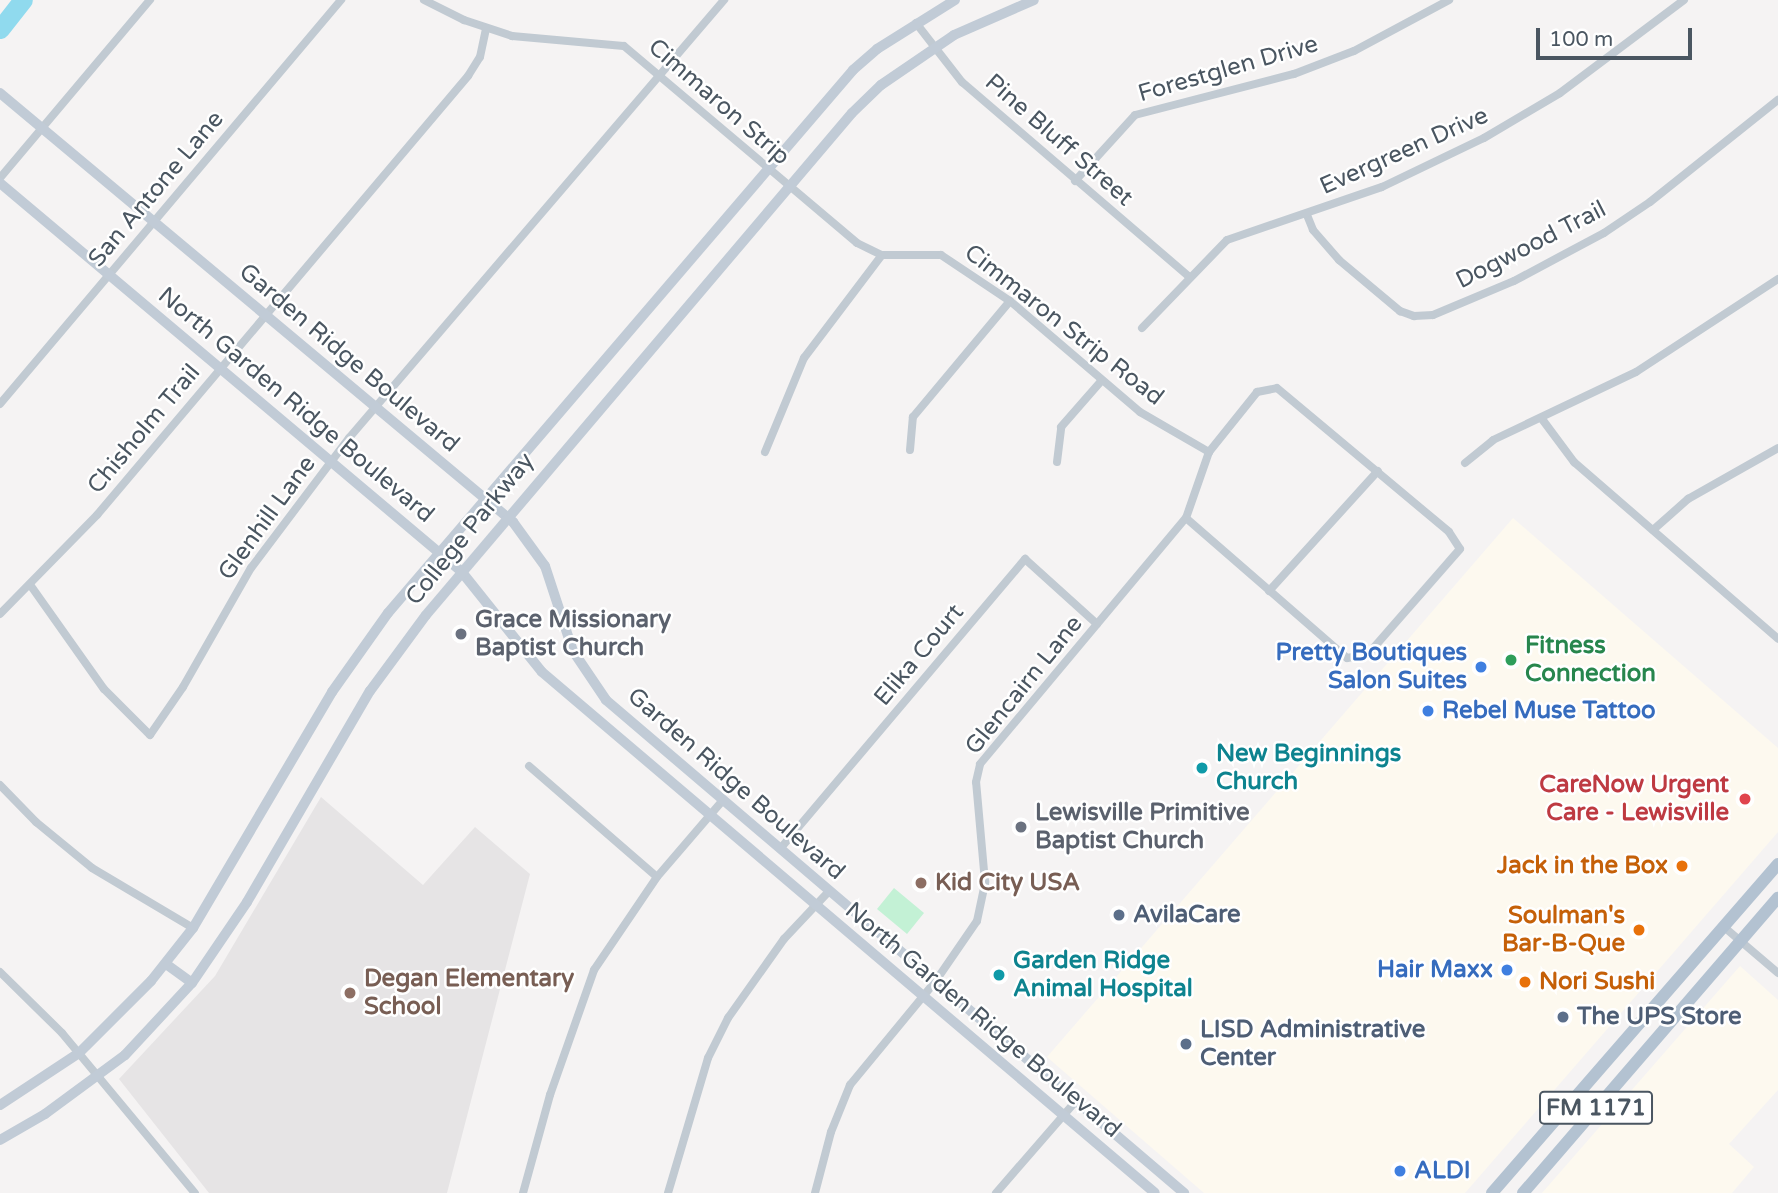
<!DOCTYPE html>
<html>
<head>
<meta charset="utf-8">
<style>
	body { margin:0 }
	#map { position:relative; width:1778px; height:1193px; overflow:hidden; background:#f5f3f3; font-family:"Varela Round",sans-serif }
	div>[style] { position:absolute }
	.commercial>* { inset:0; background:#fdf9ef }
	.education>* { inset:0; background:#e6e4e5 }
	.green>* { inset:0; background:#c3f1d5 }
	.river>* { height:19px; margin:-9.5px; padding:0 9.5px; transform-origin:9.5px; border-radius:9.5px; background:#90daee }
	.minor>* { height:8px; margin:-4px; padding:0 4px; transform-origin:4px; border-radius:4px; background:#c1cad2 }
	.secondary>* { height:10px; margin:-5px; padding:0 5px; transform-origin:5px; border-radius:5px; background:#c1cbd6 }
	.primary>* { height:12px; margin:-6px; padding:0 6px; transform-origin:6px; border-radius:6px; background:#b3c2d1 }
	.dots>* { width:19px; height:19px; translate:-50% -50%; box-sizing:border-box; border:4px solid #fff; border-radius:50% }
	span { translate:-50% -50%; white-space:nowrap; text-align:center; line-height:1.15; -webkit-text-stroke:5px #fff; paint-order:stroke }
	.shield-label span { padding:2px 5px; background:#fff; border:2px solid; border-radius:5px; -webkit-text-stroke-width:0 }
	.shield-label { font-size:23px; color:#4a5661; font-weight:700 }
	.street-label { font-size:24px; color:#4a5661 }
	.worship-label { font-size:24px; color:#5b616d; font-weight:700 }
	.left { translate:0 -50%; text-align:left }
	.leisure-label { font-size:24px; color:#27864d; font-weight:700 }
	.shop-label { font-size:24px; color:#366cbe; font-weight:700 }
	.right { translate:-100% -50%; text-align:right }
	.culture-label { font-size:24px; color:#0d838f; font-weight:700 }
	.health-label { font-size:24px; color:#be3a42; font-weight:700 }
	.food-label { font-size:24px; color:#c56008; font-weight:700 }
	.education-label { font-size:24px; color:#785e54; font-weight:700 }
	.service-label { font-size:24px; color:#4e5e75; font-weight:700 }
	.scale { position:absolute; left:1536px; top:28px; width:156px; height:32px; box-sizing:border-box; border:4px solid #4a5661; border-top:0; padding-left:9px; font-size:21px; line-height:24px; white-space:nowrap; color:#4a5661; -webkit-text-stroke:5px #fff; paint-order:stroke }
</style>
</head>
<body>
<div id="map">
	<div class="commercial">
		<i style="clip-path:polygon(1513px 518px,1778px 748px,1778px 832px,1465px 1193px,1204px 1193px,1047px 1057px)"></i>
		<i style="clip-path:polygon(1740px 966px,1778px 1000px,1778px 1090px,1729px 1144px,1754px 1167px,1732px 1193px,1542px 1193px)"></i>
	</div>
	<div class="education">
		<i style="clip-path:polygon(321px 797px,423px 885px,475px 827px,530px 874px,447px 1193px,209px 1193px,119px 1079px,215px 976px)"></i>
	</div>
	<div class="green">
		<i style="clip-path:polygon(894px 888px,924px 913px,907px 934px,877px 909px)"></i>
	</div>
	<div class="river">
		<i style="left:0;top:29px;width:37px;rotate:-52deg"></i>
	</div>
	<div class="minor">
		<i style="left:424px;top:0;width:45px;rotate:26.6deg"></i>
		<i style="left:464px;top:20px;width:51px;rotate:18.4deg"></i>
		<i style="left:512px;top:36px;width:112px;rotate:5.1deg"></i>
		<i style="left:624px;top:46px;width:305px;rotate:40.2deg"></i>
		<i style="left:857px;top:243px;width:28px;rotate:26deg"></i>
		<i style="left:882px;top:255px;width:59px"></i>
		<i style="left:941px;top:255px;width:83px;rotate:33.7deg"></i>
		<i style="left:1010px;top:301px;width:171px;rotate:40.5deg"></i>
		<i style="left:1140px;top:412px;width:80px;rotate:30.1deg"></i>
		<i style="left:916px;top:23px;width:75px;rotate:52.1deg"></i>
		<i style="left:962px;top:82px;width:298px;rotate:40.6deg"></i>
		<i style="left:0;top:178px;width:233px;rotate:-49.9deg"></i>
		<i style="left:1075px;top:181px;width:89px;rotate:-47.7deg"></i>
		<i style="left:1135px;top:115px;width:164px;rotate:-14.5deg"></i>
		<i style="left:1294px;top:74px;width:64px;rotate:-21deg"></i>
		<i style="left:1354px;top:51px;width:108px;rotate:-28.2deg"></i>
		<i style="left:1307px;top:215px;width:16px;rotate:68deg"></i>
		<i style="left:1313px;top:230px;width:40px;rotate:49deg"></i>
		<i style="left:1339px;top:260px;width:80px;rotate:39.9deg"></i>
		<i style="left:1400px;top:311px;width:15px;rotate:20deg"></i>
		<i style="left:1414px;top:316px;width:19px;rotate:-3deg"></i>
		<i style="left:1433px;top:315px;width:88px;rotate:-22.8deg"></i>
		<i style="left:1514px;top:281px;width:102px;rotate:-28.1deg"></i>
		<i style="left:1604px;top:233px;width:55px;rotate:-34deg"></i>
		<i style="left:1650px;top:202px;width:164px;rotate:-38.6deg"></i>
		<i style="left:1142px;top:328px;width:122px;rotate:-46deg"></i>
		<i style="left:1227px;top:240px;width:164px;rotate:-18.9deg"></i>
		<i style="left:1382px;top:187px;width:113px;rotate:-25.7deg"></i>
		<i style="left:1484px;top:138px;width:88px;rotate:-30.6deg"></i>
		<i style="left:1560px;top:93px;width:155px;rotate:-36.9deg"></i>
		<i style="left:0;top:404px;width:529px;rotate:-49.83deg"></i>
		<i style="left:1542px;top:419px;width:54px;rotate:53.3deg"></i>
		<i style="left:1574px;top:462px;width:270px;rotate:40.9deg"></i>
		<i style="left:910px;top:450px;width:33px;rotate:-85deg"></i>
		<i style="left:913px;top:417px;width:151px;rotate:-50.1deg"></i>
		<i style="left:765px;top:452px;width:102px;rotate:-67.5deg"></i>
		<i style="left:804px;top:358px;width:129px;rotate:-52.9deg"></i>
		<i style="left:1057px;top:462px;width:35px;rotate:-83deg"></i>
		<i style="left:1061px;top:427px;width:62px;rotate:-48.9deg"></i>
		<i style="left:1465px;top:463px;width:36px;rotate:-39deg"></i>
		<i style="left:1493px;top:440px;width:158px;rotate:-25.4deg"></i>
		<i style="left:1636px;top:372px;width:170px;rotate:-33.2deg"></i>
		<i style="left:1653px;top:530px;width:47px;rotate:-41.5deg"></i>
		<i style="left:1688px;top:499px;width:103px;rotate:-29.5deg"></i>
		<i style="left:31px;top:586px;width:126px;rotate:54.7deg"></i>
		<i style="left:104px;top:689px;width:65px;rotate:45deg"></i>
		<i style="left:150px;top:735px;width:58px;rotate:-55.5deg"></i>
		<i style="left:183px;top:687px;width:137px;rotate:-60.3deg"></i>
		<i style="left:251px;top:568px;width:163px;rotate:-53deg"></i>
		<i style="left:349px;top:438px;width:577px;rotate:-49.43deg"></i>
		<i style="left:1269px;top:591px;width:162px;rotate:-47.8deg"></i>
		<i style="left:0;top:614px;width:139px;rotate:-45.6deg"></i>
		<i style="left:97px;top:515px;width:575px;rotate:-49.8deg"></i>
		<i style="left:468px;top:76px;width:22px;rotate:-58deg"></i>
		<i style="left:480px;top:57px;width:29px;rotate:-78deg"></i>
		<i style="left:529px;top:766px;width:169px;rotate:40.9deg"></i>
		<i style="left:0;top:785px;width:52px;rotate:45.8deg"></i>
		<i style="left:36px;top:822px;width:72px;rotate:39.4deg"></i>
		<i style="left:92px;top:868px;width:117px;rotate:30.7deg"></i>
		<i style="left:780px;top:849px;width:380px;rotate:-49.8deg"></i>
		<i style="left:1025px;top:559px;width:97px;rotate:42.1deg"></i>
		<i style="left:1724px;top:927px;width:71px;rotate:40.4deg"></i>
		<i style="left:0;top:972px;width:87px;rotate:44.5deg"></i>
		<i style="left:62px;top:1033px;width:208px;rotate:50.3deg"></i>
		<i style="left:523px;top:1193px;width:102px;rotate:-74.6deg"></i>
		<i style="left:550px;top:1095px;width:133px;rotate:-70.6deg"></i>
		<i style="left:594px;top:970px;width:112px;rotate:-55.9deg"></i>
		<i style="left:657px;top:877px;width:101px;rotate:-49.4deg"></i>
		<i style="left:668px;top:1193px;width:141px;rotate:-73.5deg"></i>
		<i style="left:708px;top:1058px;width:45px;rotate:-63.4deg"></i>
		<i style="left:728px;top:1018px;width:97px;rotate:-54.7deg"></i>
		<i style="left:784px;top:939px;width:66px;rotate:-46.8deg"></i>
		<i style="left:815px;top:1193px;width:63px;rotate:-75.3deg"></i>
		<i style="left:831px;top:1132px;width:51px;rotate:-68deg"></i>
		<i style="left:850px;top:1085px;width:134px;rotate:-50.5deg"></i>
		<i style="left:935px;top:982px;width:74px;rotate:-55.5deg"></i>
		<i style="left:977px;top:921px;width:40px;rotate:-78deg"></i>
		<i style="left:985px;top:882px;width:100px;rotate:-95.1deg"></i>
		<i style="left:976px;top:782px;width:18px;rotate:-77deg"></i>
		<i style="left:980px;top:764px;width:321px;rotate:-50.1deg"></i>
		<i style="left:1186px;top:518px;width:70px;rotate:-70.8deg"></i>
		<i style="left:1209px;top:452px;width:77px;rotate:-51.3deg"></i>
		<i style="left:1257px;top:392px;width:20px;rotate:-11deg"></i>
		<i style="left:1277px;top:388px;width:224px;rotate:39.9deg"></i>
		<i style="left:1449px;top:532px;width:20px;rotate:57deg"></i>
		<i style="left:1460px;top:549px;width:140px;rotate:131.2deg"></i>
		<i style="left:1368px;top:654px;width:21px;rotate:169deg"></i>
		<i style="left:1347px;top:658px;width:213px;rotate:-139deg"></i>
		<i style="left:996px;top:1193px;width:122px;rotate:-49deg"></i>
	</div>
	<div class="secondary">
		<i style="left:0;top:93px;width:669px;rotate:39.9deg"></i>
		<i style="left:513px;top:522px;width:54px;rotate:54deg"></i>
		<i style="left:545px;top:566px;width:89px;rotate:71.8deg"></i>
		<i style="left:573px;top:651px;width:59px;rotate:56deg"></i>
		<i style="left:606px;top:700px;width:760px;rotate:40.46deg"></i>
		<i style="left:0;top:183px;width:603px;rotate:40.09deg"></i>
		<i style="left:461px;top:571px;width:129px;rotate:51.3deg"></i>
		<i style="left:542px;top:672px;width:804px;rotate:40.36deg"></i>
		<i style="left:166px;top:964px;width:32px;rotate:36deg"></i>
		<i style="left:0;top:1105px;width:95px;rotate:-33.4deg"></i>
		<i style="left:79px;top:1053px;width:102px;rotate:-45deg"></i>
		<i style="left:151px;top:981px;width:68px;rotate:-51.6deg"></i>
		<i style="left:193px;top:928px;width:274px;rotate:-59.5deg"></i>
		<i style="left:332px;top:692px;width:97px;rotate:-54.7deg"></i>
		<i style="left:388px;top:613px;width:715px;rotate:-49.42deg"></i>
		<i style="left:853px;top:70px;width:32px;rotate:-41deg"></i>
		<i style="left:877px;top:49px;width:92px;rotate:-32.1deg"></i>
		<i style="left:0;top:1140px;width:52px;rotate:-30deg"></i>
		<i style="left:45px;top:1114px;width:99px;rotate:-36.4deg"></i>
		<i style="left:125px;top:1055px;width:98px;rotate:-47.1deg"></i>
		<i style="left:192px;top:983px;width:98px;rotate:-55.8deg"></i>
		<i style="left:247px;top:902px;width:244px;rotate:-59.8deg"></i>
		<i style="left:370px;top:691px;width:94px;rotate:-53.6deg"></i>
		<i style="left:426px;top:615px;width:658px;rotate:-49.68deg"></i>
		<i style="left:852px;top:113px;width:40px;rotate:-44deg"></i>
		<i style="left:881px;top:85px;width:88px;rotate:-34.4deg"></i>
		<i style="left:954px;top:35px;width:87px;rotate:-23.6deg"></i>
	</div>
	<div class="primary">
		<i style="left:1492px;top:1193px;width:436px;rotate:-49deg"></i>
		<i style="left:1523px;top:1193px;width:390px;rotate:-49.2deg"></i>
	</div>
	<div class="dots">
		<i style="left:461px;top:634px;background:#6b7280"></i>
		<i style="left:1511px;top:660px;background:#2e9e5b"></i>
		<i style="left:1481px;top:667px;background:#3f7fe0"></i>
		<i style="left:1428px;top:711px;background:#3f7fe0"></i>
		<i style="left:1202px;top:768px;background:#0f9aa8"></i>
		<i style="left:1745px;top:799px;background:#e0444e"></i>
		<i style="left:1021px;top:827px;background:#6b7280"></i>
		<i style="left:1682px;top:866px;background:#e8710a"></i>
		<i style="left:921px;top:883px;background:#8d6e63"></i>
		<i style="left:1119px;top:915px;background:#5c6f8a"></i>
		<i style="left:1639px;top:930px;background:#e8710a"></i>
		<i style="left:1507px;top:970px;background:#3f7fe0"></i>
		<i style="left:999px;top:975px;background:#0f9aa8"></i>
		<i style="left:1525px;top:982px;background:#e8710a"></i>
		<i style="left:350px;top:993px;background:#8d6e63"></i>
		<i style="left:1563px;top:1017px;background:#5c6f8a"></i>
		<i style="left:1186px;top:1044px;background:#5c6f8a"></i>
		<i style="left:1400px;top:1171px;background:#3f7fe0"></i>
	</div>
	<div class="shield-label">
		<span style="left:1596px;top:1108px">FM 1171</span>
	</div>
	<div class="street-label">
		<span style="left:1228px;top:69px;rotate:-16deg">Forestglen Drive</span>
		<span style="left:719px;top:102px;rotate:41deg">Cimmaron Strip</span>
		<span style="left:1059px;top:140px;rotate:41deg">Pine Bluff Street</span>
		<span style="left:1404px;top:151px;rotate:-24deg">Evergreen Drive</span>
		<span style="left:156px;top:189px;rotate:-50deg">San Antone Lane</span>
		<span style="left:1531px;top:245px;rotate:-27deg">Dogwood Trail</span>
		<span style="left:1064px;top:325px;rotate:38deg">Cimmaron Strip Road</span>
		<span style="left:349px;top:358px;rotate:40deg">Garden Ridge Boulevard</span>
		<span style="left:296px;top:405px;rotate:40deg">North Garden Ridge Boulevard</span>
		<span style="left:144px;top:429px;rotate:-50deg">Chisholm Trail</span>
		<span style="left:267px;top:518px;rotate:-54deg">Glenhill Lane</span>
		<span style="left:470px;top:529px;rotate:-51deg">College Parkway</span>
		<span style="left:919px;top:655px;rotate:-50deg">Elika Court</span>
		<span style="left:1024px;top:685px;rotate:-51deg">Glencairn Lane</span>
		<span style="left:736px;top:784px;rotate:41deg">Garden Ridge Boulevard</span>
		<span style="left:983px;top:1020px;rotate:40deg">North Garden Ridge Boulevard</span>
	</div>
	<div class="worship-label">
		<span class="left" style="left:475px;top:634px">Grace Missionary<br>Baptist Church</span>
		<span class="left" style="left:1035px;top:827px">Lewisville Primitive<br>Baptist Church</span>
	</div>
	<div class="leisure-label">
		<span class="left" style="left:1525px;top:660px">Fitness<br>Connection</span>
	</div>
	<div class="shop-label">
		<span class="right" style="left:1467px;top:667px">Pretty Boutiques<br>Salon Suites</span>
		<span class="left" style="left:1442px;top:711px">Rebel Muse Tattoo</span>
		<span class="right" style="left:1493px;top:970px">Hair Maxx</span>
		<span class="left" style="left:1414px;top:1171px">ALDI</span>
	</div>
	<div class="culture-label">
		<span class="left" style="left:1216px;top:768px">New Beginnings<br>Church</span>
		<span class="left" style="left:1013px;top:975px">Garden Ridge<br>Animal Hospital</span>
	</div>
	<div class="health-label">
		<span class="right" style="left:1729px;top:799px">CareNow Urgent<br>Care - Lewisville</span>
	</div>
	<div class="food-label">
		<span class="right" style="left:1668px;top:866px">Jack in the Box</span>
		<span class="right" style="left:1625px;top:930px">Soulman's<br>Bar-B-Que</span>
		<span class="left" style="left:1539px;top:982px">Nori Sushi</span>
	</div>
	<div class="education-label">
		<span class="left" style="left:935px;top:883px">Kid City USA</span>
		<span class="left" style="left:364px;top:993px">Degan Elementary<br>School</span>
	</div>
	<div class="service-label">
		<span class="left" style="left:1133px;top:915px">AvilaCare</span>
		<span class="left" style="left:1577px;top:1017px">The UPS Store</span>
		<span class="left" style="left:1200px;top:1044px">LISD Administrative<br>Center</span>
	</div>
	<div class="scale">100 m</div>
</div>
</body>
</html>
